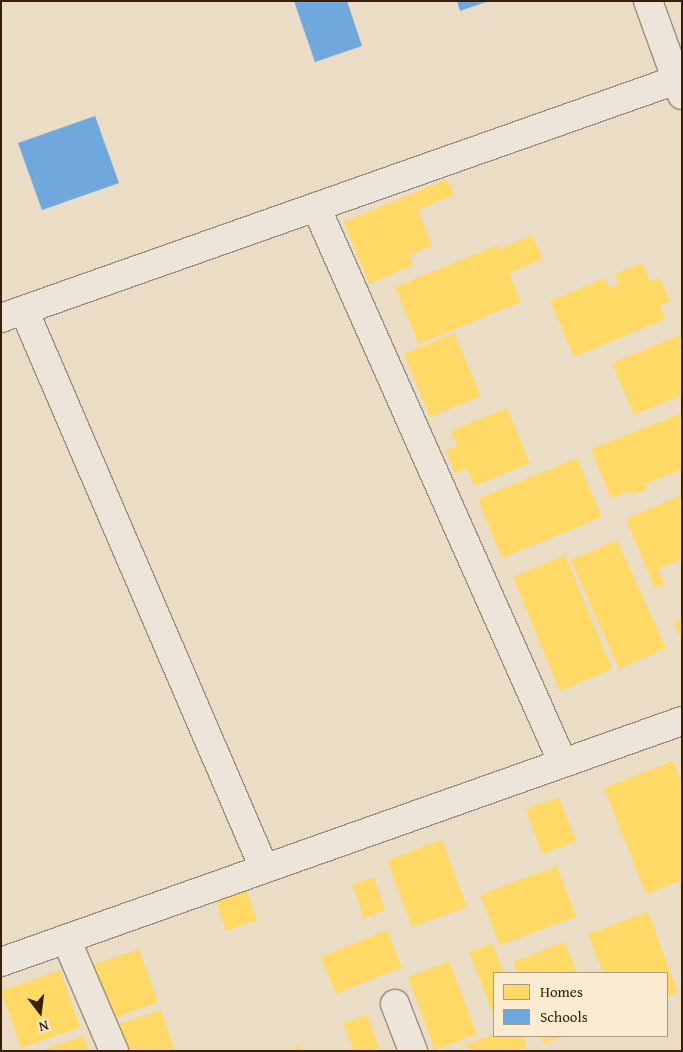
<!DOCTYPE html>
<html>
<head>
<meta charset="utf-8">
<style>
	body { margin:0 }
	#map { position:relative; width:683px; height:1052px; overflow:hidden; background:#eadcc5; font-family:"Gentium Book Plus",serif }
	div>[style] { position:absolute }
	.homes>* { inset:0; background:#ffd966 }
	.schools>* { inset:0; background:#6fa8dc }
	.roads { filter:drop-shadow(1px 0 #998e7f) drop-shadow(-1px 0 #998e7f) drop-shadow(0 1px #998e7f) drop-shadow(0 -1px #998e7f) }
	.minor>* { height:28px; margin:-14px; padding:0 14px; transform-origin:14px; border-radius:14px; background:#ede5da }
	span { translate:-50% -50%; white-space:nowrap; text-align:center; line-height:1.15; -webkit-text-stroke:5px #fbebd0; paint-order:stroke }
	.frame { position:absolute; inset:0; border:2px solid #381f08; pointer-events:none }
	.legend { position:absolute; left:493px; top:972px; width:175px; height:65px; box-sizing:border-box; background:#fbebd0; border:1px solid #ad9980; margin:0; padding:6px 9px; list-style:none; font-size:15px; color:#381f08 }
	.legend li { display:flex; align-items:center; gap:10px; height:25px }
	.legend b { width:25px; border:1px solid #ad9980 }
	.north { position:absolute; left:15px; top:987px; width:50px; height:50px; -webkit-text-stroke:4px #fbebd0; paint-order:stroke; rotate:165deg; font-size:14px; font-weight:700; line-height:20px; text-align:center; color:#381f08 }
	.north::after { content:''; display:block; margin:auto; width:18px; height:22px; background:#381f08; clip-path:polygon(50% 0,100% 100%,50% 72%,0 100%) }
</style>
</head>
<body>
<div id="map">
	<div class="homes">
		<i style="clip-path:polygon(447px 179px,454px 195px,418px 210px,432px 246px,409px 255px,413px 265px,369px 284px,344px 222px)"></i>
		<i style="clip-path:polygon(532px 235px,543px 259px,509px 273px,521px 302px,419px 344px,395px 287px,498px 245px,499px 249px)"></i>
		<i style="clip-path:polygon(642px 263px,650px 281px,660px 278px,670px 301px,660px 305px,665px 319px,574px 357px,550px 301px,605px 278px,609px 288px,619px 284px,615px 274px)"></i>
		<i style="clip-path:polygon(454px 333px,481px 396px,430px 417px,404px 354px)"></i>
		<i style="clip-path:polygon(682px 334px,682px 395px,634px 415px,612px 363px)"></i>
		<i style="clip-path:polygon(507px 408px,530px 463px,474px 486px,467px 468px,455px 473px,446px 450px,457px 446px,451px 431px)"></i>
		<i style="clip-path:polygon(682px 413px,682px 469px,645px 484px,647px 489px,632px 495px,630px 491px,611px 498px,591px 449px)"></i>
		<i style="clip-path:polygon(577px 458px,602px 517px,502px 558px,478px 499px)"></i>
		<i style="clip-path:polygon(682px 495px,682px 559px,658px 569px,664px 584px,655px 588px,626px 519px)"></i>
		<i style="clip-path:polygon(617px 540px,666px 648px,619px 669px,571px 560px)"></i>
		<i style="clip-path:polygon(565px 555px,612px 669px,560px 691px,513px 577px)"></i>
		<i style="clip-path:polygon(682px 619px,682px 642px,674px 622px)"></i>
		<i style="clip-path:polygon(673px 761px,682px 782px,682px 880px,646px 894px,604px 788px)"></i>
		<i style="clip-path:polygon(559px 797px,576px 841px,542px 854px,526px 809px)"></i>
		<i style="clip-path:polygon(442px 840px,467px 907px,412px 927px,387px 860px)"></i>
		<i style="clip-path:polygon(557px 866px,576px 917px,500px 945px,480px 895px)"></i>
		<i style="clip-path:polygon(374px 877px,385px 910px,364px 918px,352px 885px)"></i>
		<i style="clip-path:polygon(247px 891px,257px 920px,226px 931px,216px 901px)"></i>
		<i style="clip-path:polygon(648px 912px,678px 992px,667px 997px,667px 973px,603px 973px,588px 934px)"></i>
		<i style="clip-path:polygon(387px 930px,402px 967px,336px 994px,321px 957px)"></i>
		<i style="clip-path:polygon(565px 942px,577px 973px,518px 973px,513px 962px)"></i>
		<i style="clip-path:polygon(492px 943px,504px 973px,494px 973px,494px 1016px,469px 952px)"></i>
		<i style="clip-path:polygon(139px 949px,158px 1002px,99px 1023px,81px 969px)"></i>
		<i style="clip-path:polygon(449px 961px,477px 1034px,435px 1050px,408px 977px)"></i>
		<i style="clip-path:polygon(60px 970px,80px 1027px,21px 1048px,1px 991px)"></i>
		<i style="clip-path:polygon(161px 1010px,175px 1051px,108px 1051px,101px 1030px)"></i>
		<i style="clip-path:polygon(367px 1015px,380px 1051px,354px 1051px,343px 1023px)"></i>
		<i style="clip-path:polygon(494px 1034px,494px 1036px,523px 1036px,527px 1046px,515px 1051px,468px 1051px,466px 1045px)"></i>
		<i style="clip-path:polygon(84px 1036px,89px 1051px,42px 1051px,42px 1050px)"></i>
		<i style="clip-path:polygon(541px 1036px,564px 1036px,544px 1044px)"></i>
		<i style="clip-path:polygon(300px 1045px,302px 1051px,287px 1051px)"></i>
	</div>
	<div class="schools">
		<i style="clip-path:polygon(294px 1px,347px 1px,362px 46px,315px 62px)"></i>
		<i style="clip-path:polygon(457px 1px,486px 1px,486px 2px,460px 11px)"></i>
		<i style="clip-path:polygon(95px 116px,119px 183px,42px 210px,18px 143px)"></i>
	</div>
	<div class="roads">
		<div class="minor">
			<i style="left:648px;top:1px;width:100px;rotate:70.1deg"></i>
			<i style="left:316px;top:207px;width:608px;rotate:66.05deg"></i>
			<i style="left:24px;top:310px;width:607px;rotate:66.73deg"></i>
			<i style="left:1px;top:318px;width:716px;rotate:-19.42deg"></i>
			<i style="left:66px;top:939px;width:122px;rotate:66.8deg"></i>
			<i style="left:1px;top:962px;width:722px;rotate:-19.49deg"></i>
			<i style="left:395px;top:1004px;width:50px;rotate:69deg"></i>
		</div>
	</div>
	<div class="frame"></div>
	<ul class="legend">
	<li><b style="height:14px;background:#ffd966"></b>Homes</li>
	<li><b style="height:14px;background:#6fa8dc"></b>Schools</li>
	</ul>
	<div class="north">N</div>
</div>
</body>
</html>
